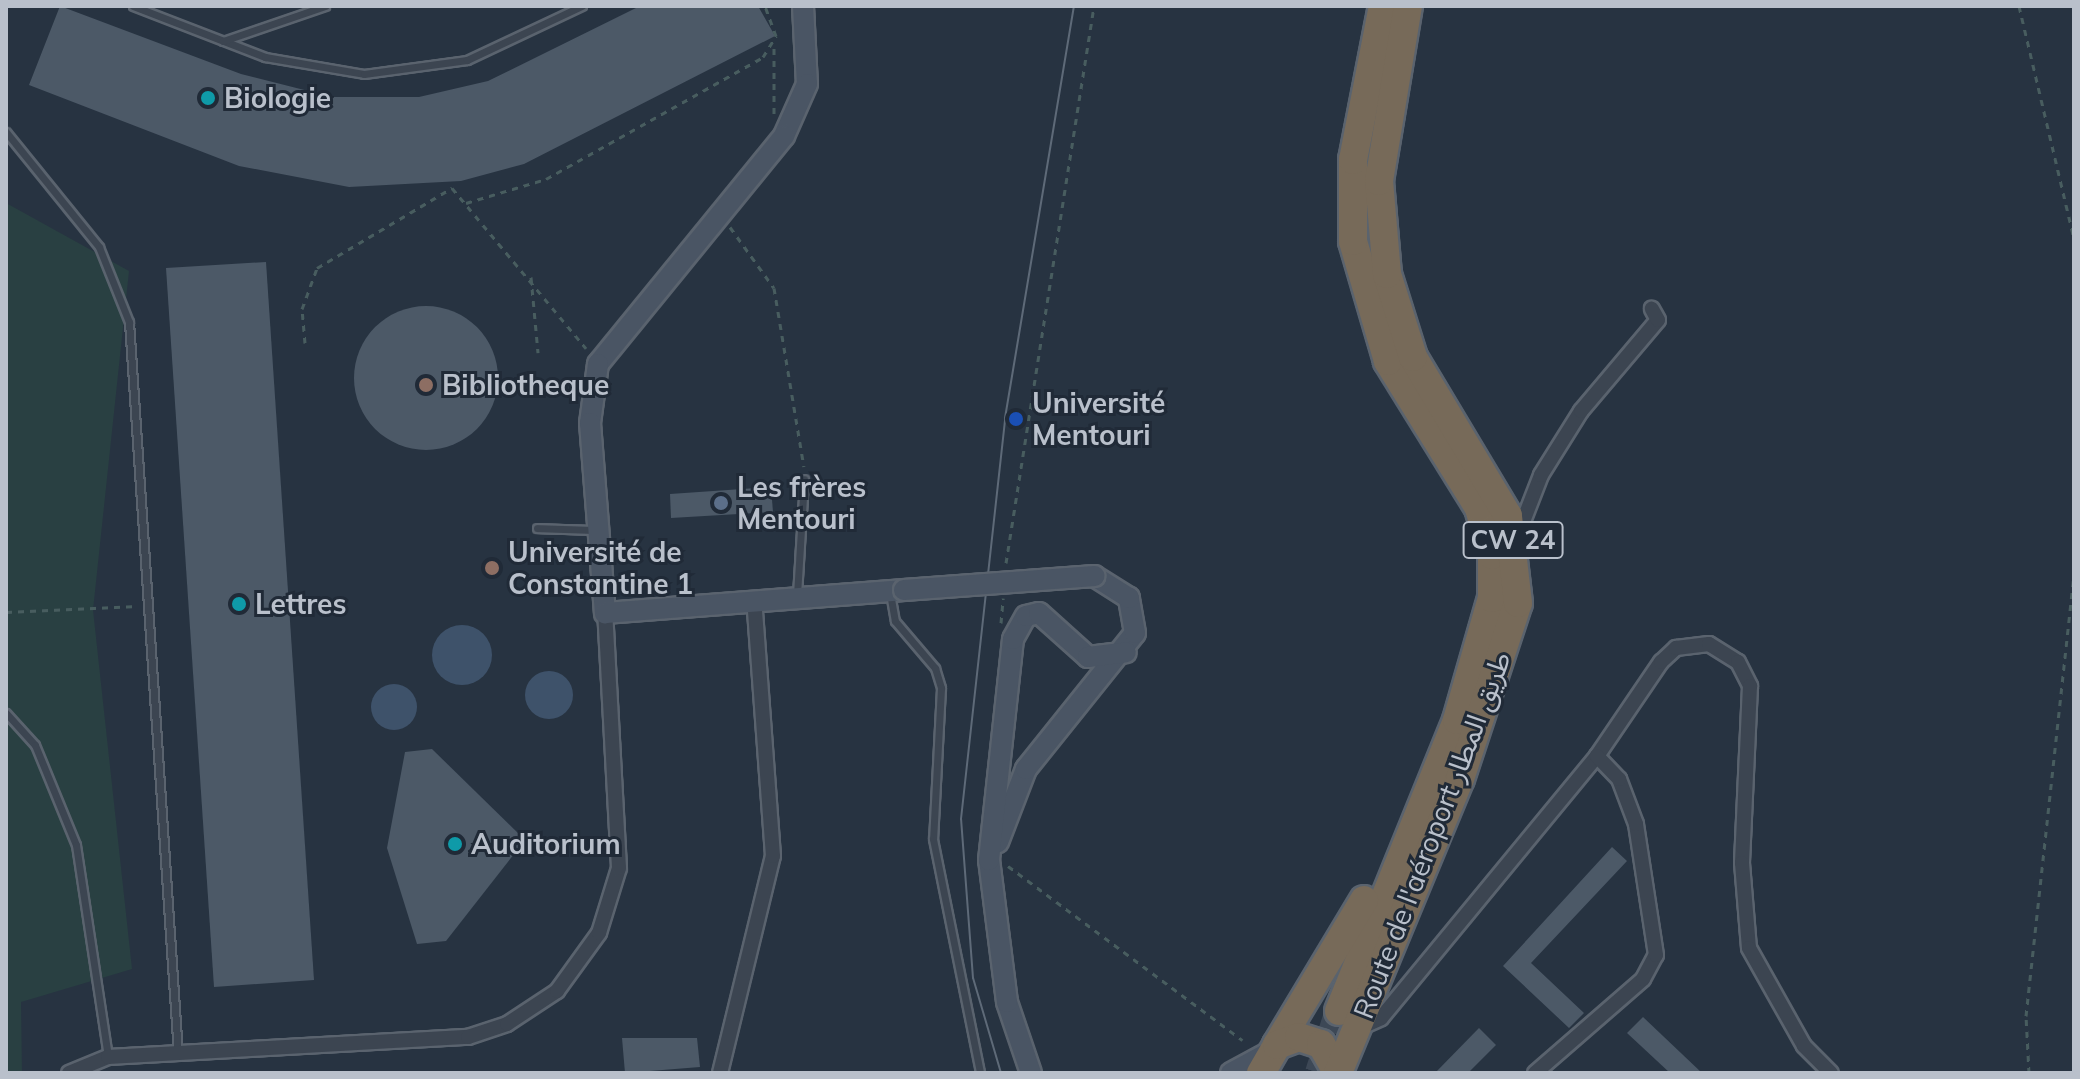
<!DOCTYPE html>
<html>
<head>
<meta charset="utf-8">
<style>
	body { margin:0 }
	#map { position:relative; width:2080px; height:1079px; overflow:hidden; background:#273341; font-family:Mulish,"Noto Sans Arabic",sans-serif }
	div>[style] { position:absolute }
	.green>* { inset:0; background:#294042 }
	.water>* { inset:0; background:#3e526a }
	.round { border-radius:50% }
	.building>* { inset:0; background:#4c5967 }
	.highway-tunnel>* { height:28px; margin-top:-14px; transform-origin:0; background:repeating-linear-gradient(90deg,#3d4856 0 28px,transparent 0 42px) }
	.path>* { height:3px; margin-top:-1.5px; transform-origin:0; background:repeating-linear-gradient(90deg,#485d5f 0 6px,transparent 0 12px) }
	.roads { filter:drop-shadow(2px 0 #5a636e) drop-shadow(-2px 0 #5a636e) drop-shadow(0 2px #5a636e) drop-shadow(0 -2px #5a636e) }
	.lane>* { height:7px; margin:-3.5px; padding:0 3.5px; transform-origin:3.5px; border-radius:3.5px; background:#3c4551 }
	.street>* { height:14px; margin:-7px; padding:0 7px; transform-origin:7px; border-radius:7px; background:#3c4551 }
	.secondary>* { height:20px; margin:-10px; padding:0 10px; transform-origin:10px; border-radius:10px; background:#4a5564 }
	.highway>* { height:28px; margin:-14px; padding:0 14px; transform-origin:14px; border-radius:14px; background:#776a59 }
	.tram>* { height:2px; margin:-1px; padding:0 1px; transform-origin:1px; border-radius:1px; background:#5e6a78 }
	.bridges { filter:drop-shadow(2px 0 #5a636e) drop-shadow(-2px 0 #5a636e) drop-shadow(0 2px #5a636e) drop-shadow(0 -2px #5a636e) }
	.secondary-bridge>* { height:20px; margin:-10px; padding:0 10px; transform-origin:10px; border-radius:10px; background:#4a5564 }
	.dots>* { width:22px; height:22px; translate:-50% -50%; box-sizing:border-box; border:4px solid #202a37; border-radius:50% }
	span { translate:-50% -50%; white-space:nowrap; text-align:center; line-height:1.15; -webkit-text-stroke:6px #202a37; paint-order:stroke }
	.shield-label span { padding:2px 6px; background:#202a37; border:2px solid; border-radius:6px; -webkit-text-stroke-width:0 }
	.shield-label { font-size:26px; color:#b9c0cb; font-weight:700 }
	.poi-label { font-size:28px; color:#b9c0cb; font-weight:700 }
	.left { translate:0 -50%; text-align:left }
	.street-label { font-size:28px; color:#b9c0cb }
	.frame { position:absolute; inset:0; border:8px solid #b9c0cb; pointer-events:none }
</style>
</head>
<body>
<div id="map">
	<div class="green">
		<i style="clip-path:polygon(6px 203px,129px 271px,93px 610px,132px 969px,21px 1002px,22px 1073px,6px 1073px)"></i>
	</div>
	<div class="water">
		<i class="round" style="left:432px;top:625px;width:60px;height:60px"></i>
		<i class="round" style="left:525px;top:671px;width:48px;height:48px"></i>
		<i class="round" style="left:371px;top:684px;width:46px;height:46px"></i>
	</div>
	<div class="building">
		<i style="clip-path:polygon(60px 6px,241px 74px,332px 97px,419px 97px,488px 81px,640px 6px,758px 6px,775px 36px,524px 164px,461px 181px,349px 187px,239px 166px,29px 85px)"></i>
		<i style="clip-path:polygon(266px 262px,314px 980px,214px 987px,166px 268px)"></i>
		<i class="round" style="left:354px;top:306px;width:144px;height:144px"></i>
		<i style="clip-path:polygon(771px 487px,773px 512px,671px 518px,670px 494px)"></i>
		<i style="clip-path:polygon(432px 749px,525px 840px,446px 941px,417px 944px,387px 848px,405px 752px)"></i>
		<i style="clip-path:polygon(1612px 847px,1627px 861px,1531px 963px,1584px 1013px,1569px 1028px,1503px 966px)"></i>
		<i style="clip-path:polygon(1643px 1017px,1702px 1073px,1670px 1073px,1627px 1033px)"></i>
		<i style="clip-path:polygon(1479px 1028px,1496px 1045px,1468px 1073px,1435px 1073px)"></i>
		<i style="clip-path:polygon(622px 1038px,697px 1038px,700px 1067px,625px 1073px)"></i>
	</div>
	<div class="highway-tunnel">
		<i style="left:1319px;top:1073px;width:65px;rotate:-72.1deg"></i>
	</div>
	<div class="path">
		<i style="left:2019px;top:6px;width:238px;rotate:76.7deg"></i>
		<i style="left:774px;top:48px;width:68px;rotate:90deg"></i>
		<i style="left:466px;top:203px;width:84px;rotate:-16.7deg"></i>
		<i style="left:546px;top:179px;width:249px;rotate:-29.3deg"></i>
		<i style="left:763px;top:57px;width:25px;rotate:-58deg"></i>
		<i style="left:776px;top:36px;width:32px;rotate:-110deg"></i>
		<i style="left:730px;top:227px;width:75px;rotate:54.2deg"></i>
		<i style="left:774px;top:288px;width:181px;rotate:80.5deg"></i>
		<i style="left:531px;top:277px;width:76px;rotate:84.7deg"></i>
		<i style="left:305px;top:343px;width:34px;rotate:-95deg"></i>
		<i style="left:302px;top:309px;width:44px;rotate:-69.9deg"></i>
		<i style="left:317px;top:268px;width:157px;rotate:-30.7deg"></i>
		<i style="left:452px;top:188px;width:209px;rotate:50.1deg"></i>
		<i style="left:1006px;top:563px;width:564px;rotate:-81.02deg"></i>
		<i style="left:6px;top:612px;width:132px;rotate:-2.6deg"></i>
		<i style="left:1001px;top:623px;width:25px;rotate:-85deg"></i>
		<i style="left:1008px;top:866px;width:292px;rotate:36.6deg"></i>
		<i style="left:2029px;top:1073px;width:57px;rotate:-93deg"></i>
		<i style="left:2026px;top:1016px;width:443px;rotate:-83.8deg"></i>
	</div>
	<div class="roads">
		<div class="lane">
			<i style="left:133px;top:6px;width:142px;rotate:21.1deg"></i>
			<i style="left:265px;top:57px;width:100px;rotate:9.7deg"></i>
			<i style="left:364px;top:74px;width:104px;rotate:-7.7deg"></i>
			<i style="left:467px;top:60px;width:127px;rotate:-25.2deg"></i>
			<i style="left:223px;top:41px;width:108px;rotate:-18.9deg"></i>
			<i style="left:6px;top:132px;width:148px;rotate:51deg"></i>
			<i style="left:99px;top:247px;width:81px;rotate:68.2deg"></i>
			<i style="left:129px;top:322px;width:733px;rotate:86.17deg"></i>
			<i style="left:537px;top:528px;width:61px;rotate:1.9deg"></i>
			<i style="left:890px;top:593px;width:28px;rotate:80deg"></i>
			<i style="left:895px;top:621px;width:62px;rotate:49.6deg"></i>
			<i style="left:935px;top:668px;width:21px;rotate:73deg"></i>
			<i style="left:941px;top:688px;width:151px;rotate:93deg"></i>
			<i style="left:933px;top:839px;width:239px;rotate:78.6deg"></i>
			<i style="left:797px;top:595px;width:116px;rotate:-86.5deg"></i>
			<i style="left:6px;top:713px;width:43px;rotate:47.8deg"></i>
			<i style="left:35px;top:745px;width:108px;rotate:67.7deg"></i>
			<i style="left:76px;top:845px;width:213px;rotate:81.4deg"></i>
		</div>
		<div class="street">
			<i style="left:1517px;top:537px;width:66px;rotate:-68.8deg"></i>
			<i style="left:1541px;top:475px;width:75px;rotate:-58deg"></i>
			<i style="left:1581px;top:411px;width:119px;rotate:-49.8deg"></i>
			<i style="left:1658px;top:320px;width:13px;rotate:-119deg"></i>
			<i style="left:1359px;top:1028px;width:24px;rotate:-24deg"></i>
			<i style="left:1381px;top:1018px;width:340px;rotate:-50.5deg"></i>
			<i style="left:1597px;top:756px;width:114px;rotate:-55.8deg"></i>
			<i style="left:1661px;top:662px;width:21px;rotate:-43deg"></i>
			<i style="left:1676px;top:648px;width:33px;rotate:-7deg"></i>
			<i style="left:1709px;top:644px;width:34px;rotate:32deg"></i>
			<i style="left:1738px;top:662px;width:27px;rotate:63deg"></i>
			<i style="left:1750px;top:686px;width:177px;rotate:92.6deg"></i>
			<i style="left:1742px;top:863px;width:85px;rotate:85.3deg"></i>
			<i style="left:1749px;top:948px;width:112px;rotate:60.7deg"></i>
			<i style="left:1804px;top:1046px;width:38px;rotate:45deg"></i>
			<i style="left:69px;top:1073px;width:42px;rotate:-22.3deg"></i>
			<i style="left:108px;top:1057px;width:361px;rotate:-3.2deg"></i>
			<i style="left:468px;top:1037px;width:41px;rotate:-18.4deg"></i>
			<i style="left:507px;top:1024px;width:60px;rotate:-33.4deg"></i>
			<i style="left:557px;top:991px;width:72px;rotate:-54.1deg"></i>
			<i style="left:599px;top:933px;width:68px;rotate:-72.9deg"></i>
			<i style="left:619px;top:868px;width:255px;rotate:-93.1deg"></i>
			<i style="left:720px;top:1073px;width:223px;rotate:-76.3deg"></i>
			<i style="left:773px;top:856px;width:257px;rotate:-94.2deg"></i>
			<i style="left:1535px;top:1073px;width:143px;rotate:-41deg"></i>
			<i style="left:1643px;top:979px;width:27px;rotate:-62deg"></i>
			<i style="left:1656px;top:955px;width:133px;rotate:-98.7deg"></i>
			<i style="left:1636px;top:824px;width:48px;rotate:-110.7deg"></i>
			<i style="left:1619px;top:779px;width:32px;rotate:-134deg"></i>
		</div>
		<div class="secondary">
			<i style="left:803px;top:6px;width:78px;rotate:87.1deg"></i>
			<i style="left:807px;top:84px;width:57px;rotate:113.9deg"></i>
			<i style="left:784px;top:136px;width:294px;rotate:129.2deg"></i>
			<i style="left:598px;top:364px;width:60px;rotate:97.7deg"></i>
			<i style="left:590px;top:423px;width:191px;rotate:85.5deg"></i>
			<i style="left:605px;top:613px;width:300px;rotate:-4.4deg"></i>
			<i style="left:998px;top:842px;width:78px;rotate:-69deg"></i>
			<i style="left:1026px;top:769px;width:174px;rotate:-51.3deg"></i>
			<i style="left:1135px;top:633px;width:36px;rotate:-100deg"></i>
			<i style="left:1129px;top:598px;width:41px;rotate:-147.8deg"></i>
			<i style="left:1031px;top:1073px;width:75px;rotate:-108.7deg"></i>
			<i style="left:1007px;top:1002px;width:143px;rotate:-97.2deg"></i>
			<i style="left:989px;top:860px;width:222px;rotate:-83.8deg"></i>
			<i style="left:1013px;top:639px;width:26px;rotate:-61deg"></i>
			<i style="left:1026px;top:616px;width:13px;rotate:-13deg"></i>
			<i style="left:1039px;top:613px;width:66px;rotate:41.9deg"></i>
			<i style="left:1088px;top:657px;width:38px;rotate:-7deg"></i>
			<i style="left:1231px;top:1073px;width:42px;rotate:-28.4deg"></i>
		</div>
		<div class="highway">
			<i style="left:1339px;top:1011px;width:314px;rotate:-67.9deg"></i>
			<i style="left:1457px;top:720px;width:127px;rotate:-74deg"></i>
			<i style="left:1492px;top:598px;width:43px;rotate:-90deg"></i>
			<i style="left:1492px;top:555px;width:49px;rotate:-105.5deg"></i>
			<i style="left:1479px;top:508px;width:173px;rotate:-121.8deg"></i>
			<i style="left:1388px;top:361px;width:125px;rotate:-106.3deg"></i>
			<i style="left:1353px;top:241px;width:81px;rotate:-90deg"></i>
			<i style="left:1353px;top:160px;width:157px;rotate:-79deg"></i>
			<i style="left:1277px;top:1045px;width:169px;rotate:-59deg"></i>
			<i style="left:1261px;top:1073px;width:32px;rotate:-60deg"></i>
			<i style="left:1277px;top:1045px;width:23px;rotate:-20deg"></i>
			<i style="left:1299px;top:1037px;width:23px;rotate:18deg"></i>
			<i style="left:1321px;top:1044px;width:34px;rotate:60deg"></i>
			<i style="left:1338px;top:1073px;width:318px;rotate:-67.5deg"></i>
			<i style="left:1460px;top:779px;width:185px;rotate:-71.8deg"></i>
			<i style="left:1518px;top:603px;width:88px;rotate:-96.6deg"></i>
			<i style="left:1508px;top:516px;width:185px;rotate:-120.9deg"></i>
			<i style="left:1413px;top:357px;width:87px;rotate:-107.4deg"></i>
			<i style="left:1387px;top:274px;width:93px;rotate:-94.9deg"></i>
			<i style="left:1379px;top:181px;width:177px;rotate:-80.6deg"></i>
		</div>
	</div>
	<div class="tram">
		<i style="left:1001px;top:1073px;width:99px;rotate:-106.4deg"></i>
		<i style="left:973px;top:978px;width:159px;rotate:-94.3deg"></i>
		<i style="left:961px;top:819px;width:403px;rotate:-83.7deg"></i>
		<i style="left:1005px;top:418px;width:418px;rotate:-80.5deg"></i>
	</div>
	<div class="bridges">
		<div class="secondary-bridge">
			<i style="left:904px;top:590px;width:191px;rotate:-4.2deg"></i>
		</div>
	</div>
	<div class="dots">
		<i style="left:208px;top:98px;background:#0f9aa8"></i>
		<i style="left:426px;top:385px;background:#8d6e63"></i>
		<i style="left:1016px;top:419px;background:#1a4fb4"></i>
		<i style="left:721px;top:503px;background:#5c6f8a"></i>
		<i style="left:492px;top:568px;background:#8d6e63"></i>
		<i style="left:239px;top:604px;background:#0f9aa8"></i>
		<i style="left:455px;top:844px;background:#0f9aa8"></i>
	</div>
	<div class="shield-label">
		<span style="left:1513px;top:540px">CW 24</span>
	</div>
	<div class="poi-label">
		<span class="left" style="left:224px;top:98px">Biologie</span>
		<span class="left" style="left:442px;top:385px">Bibliotheque</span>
		<span class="left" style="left:1032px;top:419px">Université<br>Mentouri</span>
		<span class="left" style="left:737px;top:503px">Les frères<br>Mentouri</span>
		<span class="left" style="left:508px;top:568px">Université de<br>Constantine 1</span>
		<span class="left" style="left:255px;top:604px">Lettres</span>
		<span class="left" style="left:471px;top:844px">Auditorium</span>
	</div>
	<div class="street-label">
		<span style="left:1432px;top:835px;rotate:-69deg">Route de l'aéroport طريق المطار</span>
	</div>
	<div class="frame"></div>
</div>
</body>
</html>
